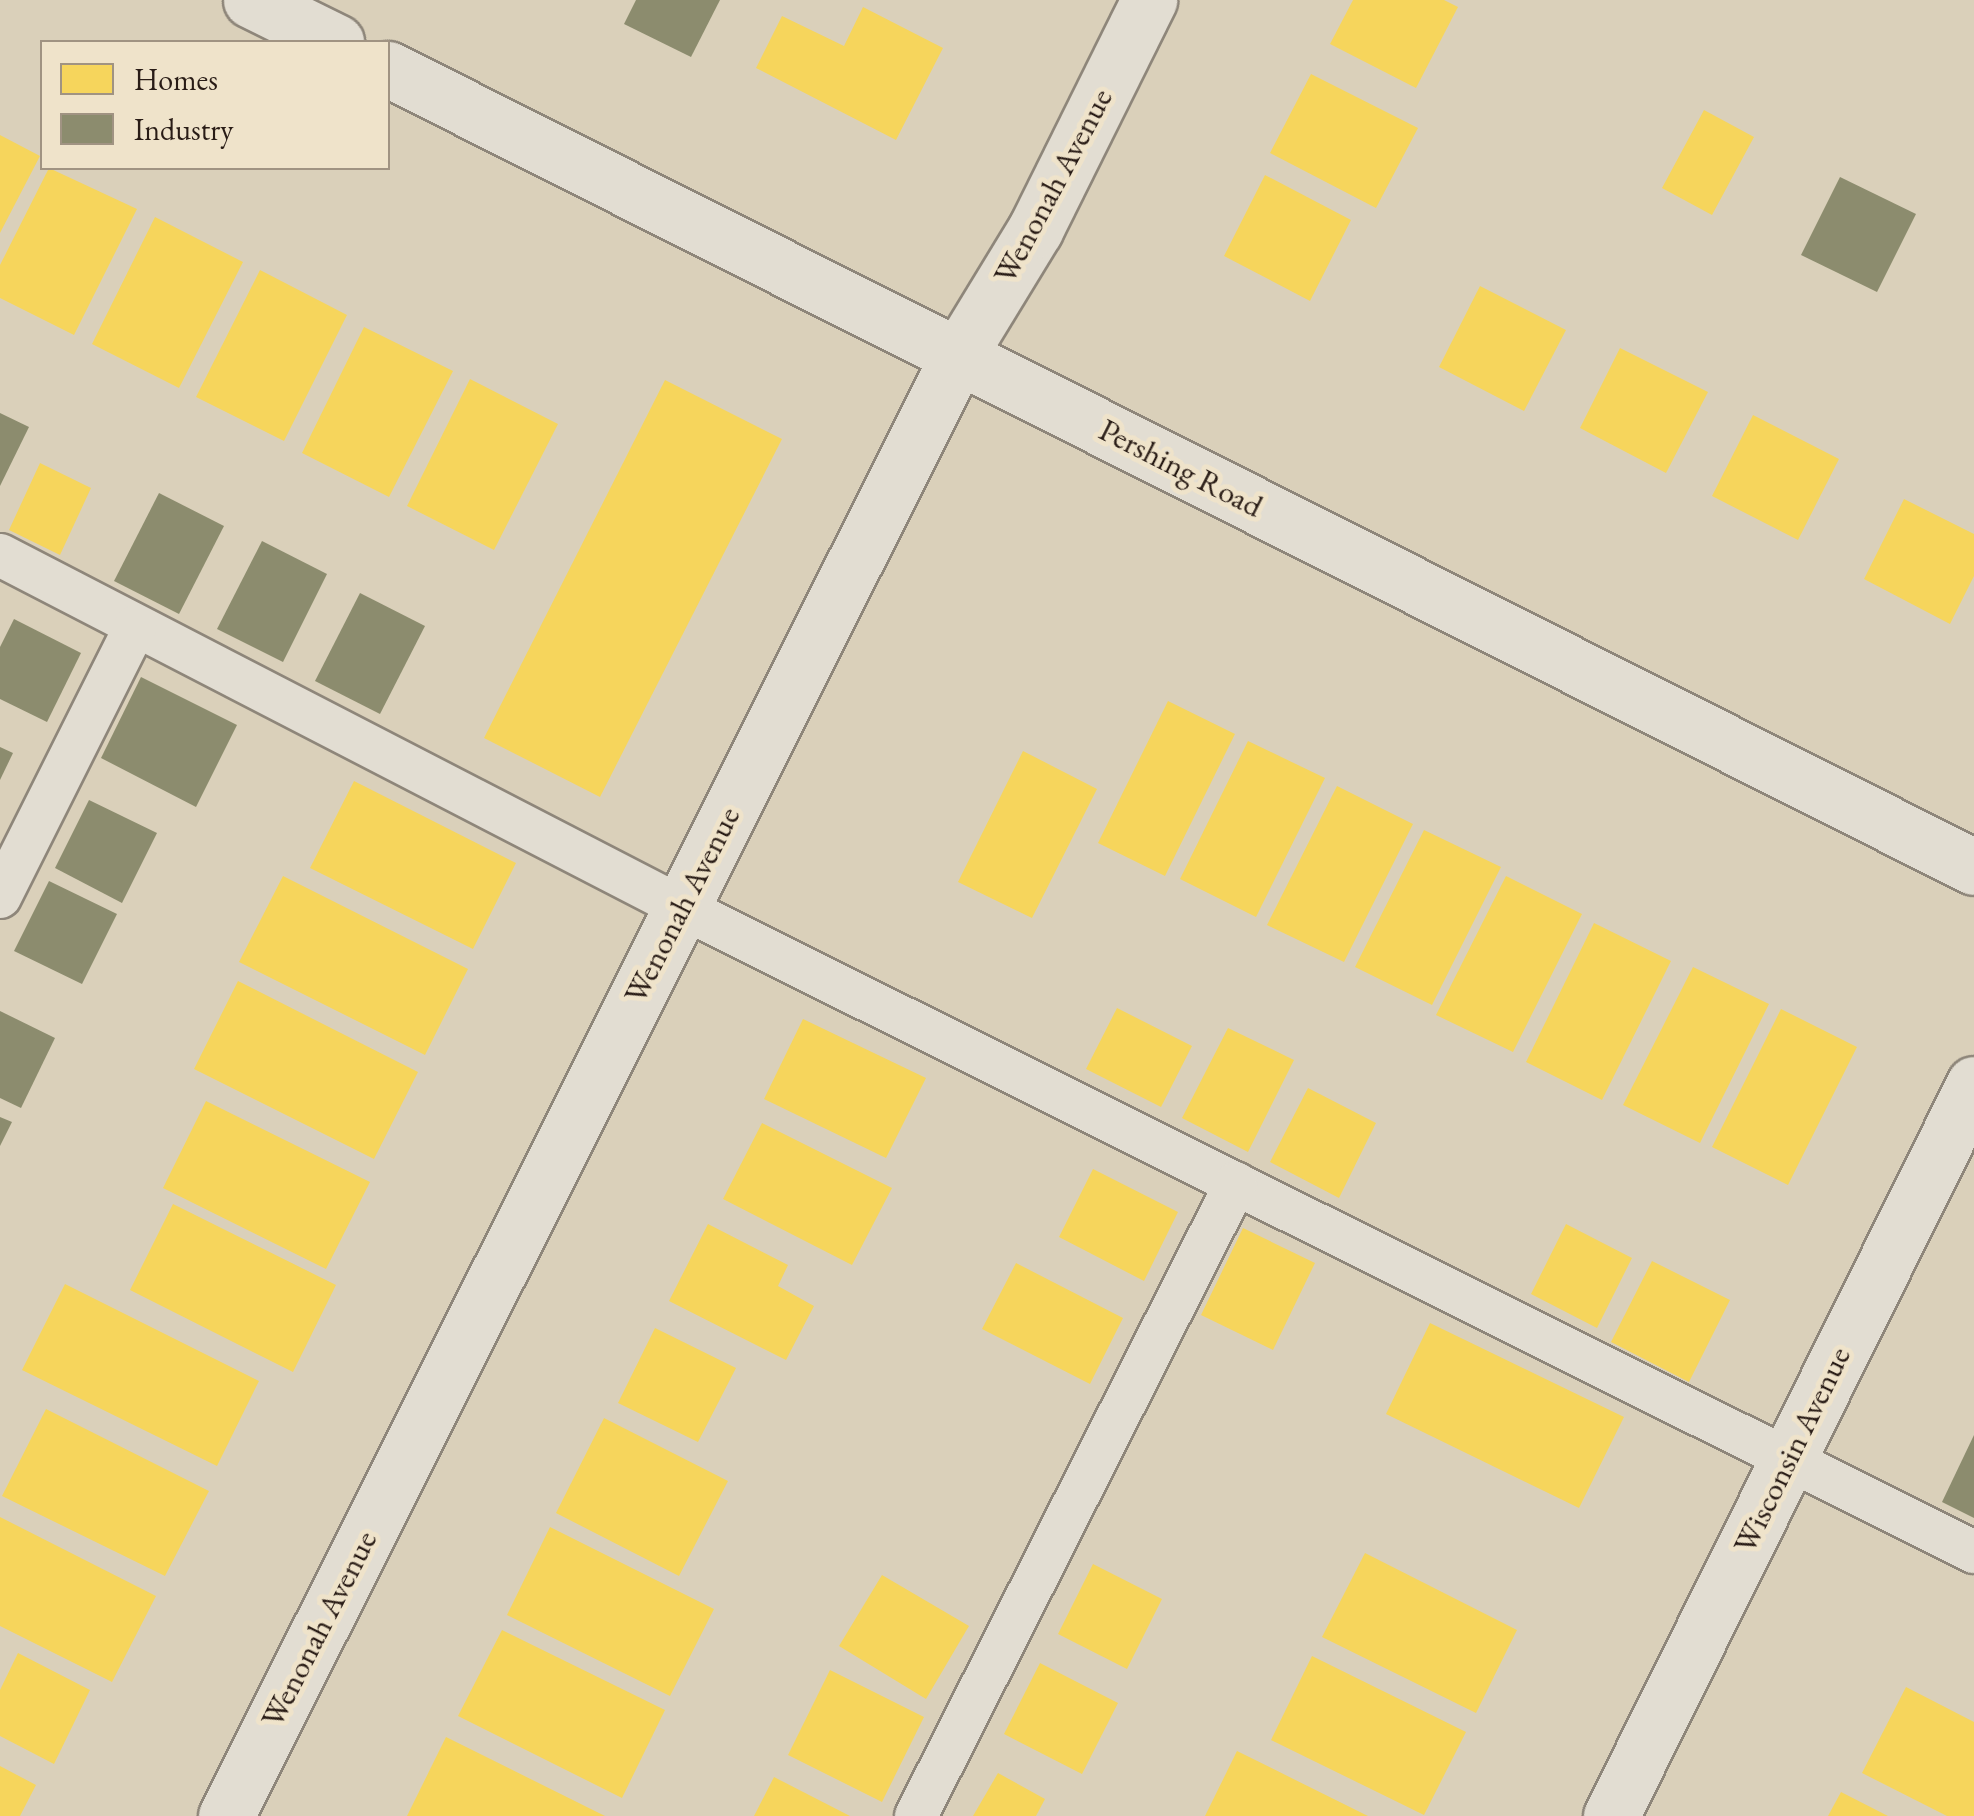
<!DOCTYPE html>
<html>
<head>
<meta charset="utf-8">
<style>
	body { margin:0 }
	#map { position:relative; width:1974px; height:1816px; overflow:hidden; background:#dad0ba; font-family:"EB Garamond",serif }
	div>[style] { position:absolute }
	.homes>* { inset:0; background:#f6d55c }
	.industry>* { inset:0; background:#8c8c6e }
	.roads { filter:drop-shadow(2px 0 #8e867a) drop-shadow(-2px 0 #8e867a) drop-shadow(0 2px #8e867a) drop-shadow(0 -2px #8e867a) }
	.lane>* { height:42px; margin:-21px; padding:0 21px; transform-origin:21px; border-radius:21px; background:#e2ddd2 }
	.street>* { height:55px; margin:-27.5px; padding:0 27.5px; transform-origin:27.5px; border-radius:27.5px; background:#e2ddd2 }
	.secondary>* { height:55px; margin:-27.5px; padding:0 27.5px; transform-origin:27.5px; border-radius:27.5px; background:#e2ddd2 }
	span { translate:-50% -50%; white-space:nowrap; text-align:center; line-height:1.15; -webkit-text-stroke:10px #efe3ca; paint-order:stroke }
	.street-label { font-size:32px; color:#291c16 }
	.legend { position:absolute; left:40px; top:40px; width:350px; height:130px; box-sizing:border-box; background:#efe3ca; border:2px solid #a09382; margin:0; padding:12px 18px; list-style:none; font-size:30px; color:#291c16 }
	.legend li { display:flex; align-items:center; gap:20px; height:50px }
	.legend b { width:50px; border:2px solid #a09382 }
</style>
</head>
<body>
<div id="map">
	<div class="homes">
		<i style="clip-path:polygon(1353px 0,1444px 0,1458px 7px,1416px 88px,1330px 44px)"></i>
		<i style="clip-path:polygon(863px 7px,943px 48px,896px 140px,756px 68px,782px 16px,844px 46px)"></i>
		<i style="clip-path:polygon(1311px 74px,1418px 128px,1376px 208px,1270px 153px)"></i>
		<i style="clip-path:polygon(1704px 110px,1754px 137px,1712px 215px,1662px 188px)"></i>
		<i style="clip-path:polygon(0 135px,40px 156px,0 233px)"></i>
		<i style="clip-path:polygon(49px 168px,137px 209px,74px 335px,0 298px,0 265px)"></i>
		<i style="clip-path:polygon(1265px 175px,1351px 220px,1310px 301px,1224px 256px)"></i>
		<i style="clip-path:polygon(155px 217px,243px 262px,179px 388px,92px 344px)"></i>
		<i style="clip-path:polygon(260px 270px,347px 315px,284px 441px,196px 397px)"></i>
		<i style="clip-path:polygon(1480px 286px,1566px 330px,1524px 411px,1439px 367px)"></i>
		<i style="clip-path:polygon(364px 327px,453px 371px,389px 497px,302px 453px)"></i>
		<i style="clip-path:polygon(1620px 348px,1708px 392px,1666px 473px,1580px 428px)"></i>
		<i style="clip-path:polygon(470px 379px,558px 424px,494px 550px,407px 506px)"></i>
		<i style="clip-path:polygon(665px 380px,782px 439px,600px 797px,484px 738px)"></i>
		<i style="clip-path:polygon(1753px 415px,1839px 459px,1798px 540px,1712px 496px)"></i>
		<i style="clip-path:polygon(40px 463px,91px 488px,60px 555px,9px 530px)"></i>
		<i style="clip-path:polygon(1904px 499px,1974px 534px,1974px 576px,1950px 624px,1864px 579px)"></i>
		<i style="clip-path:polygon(1168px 701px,1235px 734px,1165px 876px,1098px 843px)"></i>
		<i style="clip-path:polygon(1248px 741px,1325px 778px,1256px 917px,1180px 879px)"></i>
		<i style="clip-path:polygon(1023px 751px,1097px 789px,1032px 918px,958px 882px)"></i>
		<i style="clip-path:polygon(354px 781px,516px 863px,473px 949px,310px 868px)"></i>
		<i style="clip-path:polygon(1337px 786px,1413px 824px,1344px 962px,1267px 925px)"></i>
		<i style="clip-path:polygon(1424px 830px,1501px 867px,1432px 1005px,1355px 967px)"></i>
		<i style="clip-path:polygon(283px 876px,468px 969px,425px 1055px,239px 962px)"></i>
		<i style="clip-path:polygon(1506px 876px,1582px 914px,1513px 1052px,1436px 1015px)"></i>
		<i style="clip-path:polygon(1594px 923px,1671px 961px,1602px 1100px,1526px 1062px)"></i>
		<i style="clip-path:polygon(1693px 967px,1769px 1004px,1700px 1143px,1623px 1105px)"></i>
		<i style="clip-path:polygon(238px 981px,418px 1072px,374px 1159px,194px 1069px)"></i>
		<i style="clip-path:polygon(1117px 1008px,1192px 1046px,1161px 1107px,1086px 1069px)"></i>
		<i style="clip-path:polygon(1781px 1009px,1857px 1047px,1788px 1185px,1712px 1147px)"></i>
		<i style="clip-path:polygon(803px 1019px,926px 1078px,886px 1158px,764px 1099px)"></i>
		<i style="clip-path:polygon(1228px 1028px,1294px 1060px,1248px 1152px,1182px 1118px)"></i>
		<i style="clip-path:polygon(1308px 1088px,1376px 1123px,1339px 1198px,1270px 1162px)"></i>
		<i style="clip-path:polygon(206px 1101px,370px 1182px,326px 1269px,163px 1188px)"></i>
		<i style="clip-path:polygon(762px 1123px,892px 1188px,852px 1265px,723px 1199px)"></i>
		<i style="clip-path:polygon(1093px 1169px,1178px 1212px,1144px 1281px,1059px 1237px)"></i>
		<i style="clip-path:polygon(173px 1204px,336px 1285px,293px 1372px,130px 1290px)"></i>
		<i style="clip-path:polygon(708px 1224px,788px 1265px,778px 1286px,814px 1306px,786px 1360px,669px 1301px)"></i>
		<i style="clip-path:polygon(1566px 1224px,1632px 1258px,1597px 1328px,1531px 1294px)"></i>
		<i style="clip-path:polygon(1243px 1228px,1315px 1263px,1273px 1350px,1201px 1315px)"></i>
		<i style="clip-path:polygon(1652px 1261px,1730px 1300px,1689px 1382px,1611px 1342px)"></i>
		<i style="clip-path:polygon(1016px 1263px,1123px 1318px,1090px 1384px,982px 1329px)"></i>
		<i style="clip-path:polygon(65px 1284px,259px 1381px,217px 1466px,22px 1370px)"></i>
		<i style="clip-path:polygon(1430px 1323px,1624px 1417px,1579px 1508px,1386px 1414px)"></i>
		<i style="clip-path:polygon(655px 1328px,736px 1368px,698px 1442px,618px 1403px)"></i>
		<i style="clip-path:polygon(46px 1409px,209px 1491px,165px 1576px,2px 1496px)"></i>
		<i style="clip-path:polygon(604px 1418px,728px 1481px,679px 1576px,556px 1513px)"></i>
		<i style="clip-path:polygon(0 1517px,156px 1596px,112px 1682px,0 1626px)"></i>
		<i style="clip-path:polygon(550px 1527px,714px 1609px,670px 1696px,507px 1615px)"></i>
		<i style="clip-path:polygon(1365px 1553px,1517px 1630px,1476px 1713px,1322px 1637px)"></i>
		<i style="clip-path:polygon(1093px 1564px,1162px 1599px,1127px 1669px,1058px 1634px)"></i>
		<i style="clip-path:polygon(882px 1575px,969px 1626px,926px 1699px,839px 1646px)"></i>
		<i style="clip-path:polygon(502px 1630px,665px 1710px,622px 1798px,458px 1716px)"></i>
		<i style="clip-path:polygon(18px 1653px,90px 1690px,54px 1764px,0 1736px,0 1690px)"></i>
		<i style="clip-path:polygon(1312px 1656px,1466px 1732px,1424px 1815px,1271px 1740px)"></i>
		<i style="clip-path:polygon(1040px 1663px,1118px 1703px,1082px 1774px,1004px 1734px)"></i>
		<i style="clip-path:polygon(830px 1670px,924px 1717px,882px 1802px,788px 1755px)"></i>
		<i style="clip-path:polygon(1906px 1687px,1974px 1722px,1974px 1816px,1947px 1816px,1862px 1773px)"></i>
		<i style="clip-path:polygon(446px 1737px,605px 1816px,407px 1816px)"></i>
		<i style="clip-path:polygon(1237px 1751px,1368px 1816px,1205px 1816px)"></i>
		<i style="clip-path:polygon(0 1766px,36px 1785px,20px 1816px,0 1816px)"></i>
		<i style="clip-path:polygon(998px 1773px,1045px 1799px,1036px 1816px,973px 1816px)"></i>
		<i style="clip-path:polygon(774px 1777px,850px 1816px,754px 1816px)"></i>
		<i style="clip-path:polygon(1841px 1792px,1888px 1816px,1828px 1816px)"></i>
	</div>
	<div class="industry">
		<i style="clip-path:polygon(636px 0,720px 0,691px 57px,624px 24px)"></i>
		<i style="clip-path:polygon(1840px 177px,1916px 214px,1877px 292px,1801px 255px)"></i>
		<i style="clip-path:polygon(0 413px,29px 427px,0 486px)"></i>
		<i style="clip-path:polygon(159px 493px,224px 526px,179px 614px,114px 581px)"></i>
		<i style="clip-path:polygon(262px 541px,327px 574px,283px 662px,217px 629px)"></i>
		<i style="clip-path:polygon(360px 593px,425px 626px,380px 714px,315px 681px)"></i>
		<i style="clip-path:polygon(14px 619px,81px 653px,47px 722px,0 699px,0 647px)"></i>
		<i style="clip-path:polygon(141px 677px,237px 725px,196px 807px,101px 758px)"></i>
		<i style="clip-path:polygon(0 747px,13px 753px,0 780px)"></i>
		<i style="clip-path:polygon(89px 800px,157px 833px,122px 903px,55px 868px)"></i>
		<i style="clip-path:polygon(49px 881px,117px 914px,82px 984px,14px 951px)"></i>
		<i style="clip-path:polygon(0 1011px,55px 1038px,21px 1108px,0 1098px)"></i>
		<i style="clip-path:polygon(0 1117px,12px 1122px,0 1146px)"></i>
		<i style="clip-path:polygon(1974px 1435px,1974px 1518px,1942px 1502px)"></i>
	</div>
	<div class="roads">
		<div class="lane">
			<i style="left:0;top:555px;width:767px;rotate:27.33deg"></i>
			<i style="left:681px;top:907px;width:1445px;rotate:26.51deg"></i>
			<i style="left:0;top:897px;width:303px;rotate:-63.4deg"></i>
			<i style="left:916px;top:1816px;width:709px;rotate:-63.18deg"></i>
		</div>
		<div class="street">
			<i style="left:226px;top:1816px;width:1633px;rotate:-63.37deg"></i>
			<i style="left:958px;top:356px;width:148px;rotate:-58.6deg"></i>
			<i style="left:1035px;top:230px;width:257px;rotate:-63.6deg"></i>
			<i style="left:1611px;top:1816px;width:817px;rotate:-63.62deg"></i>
		</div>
		<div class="secondary">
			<i style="left:251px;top:0;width:95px;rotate:26.3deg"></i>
			<i style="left:388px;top:69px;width:1775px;rotate:26.71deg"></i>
		</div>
	</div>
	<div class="street-label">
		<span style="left:1053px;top:186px;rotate:-62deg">Wenonah Avenue</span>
		<span style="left:1181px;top:468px;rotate:27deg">Pershing Road</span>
		<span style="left:682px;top:905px;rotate:-63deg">Wenonah Avenue</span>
		<span style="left:1792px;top:1450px;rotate:-64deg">Wisconsin Avenue</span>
		<span style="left:319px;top:1629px;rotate:-63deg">Wenonah Avenue</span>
	</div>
	<ul class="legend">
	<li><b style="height:28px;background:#f6d55c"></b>Homes</li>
	<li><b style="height:28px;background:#8c8c6e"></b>Industry</li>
	</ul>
</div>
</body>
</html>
